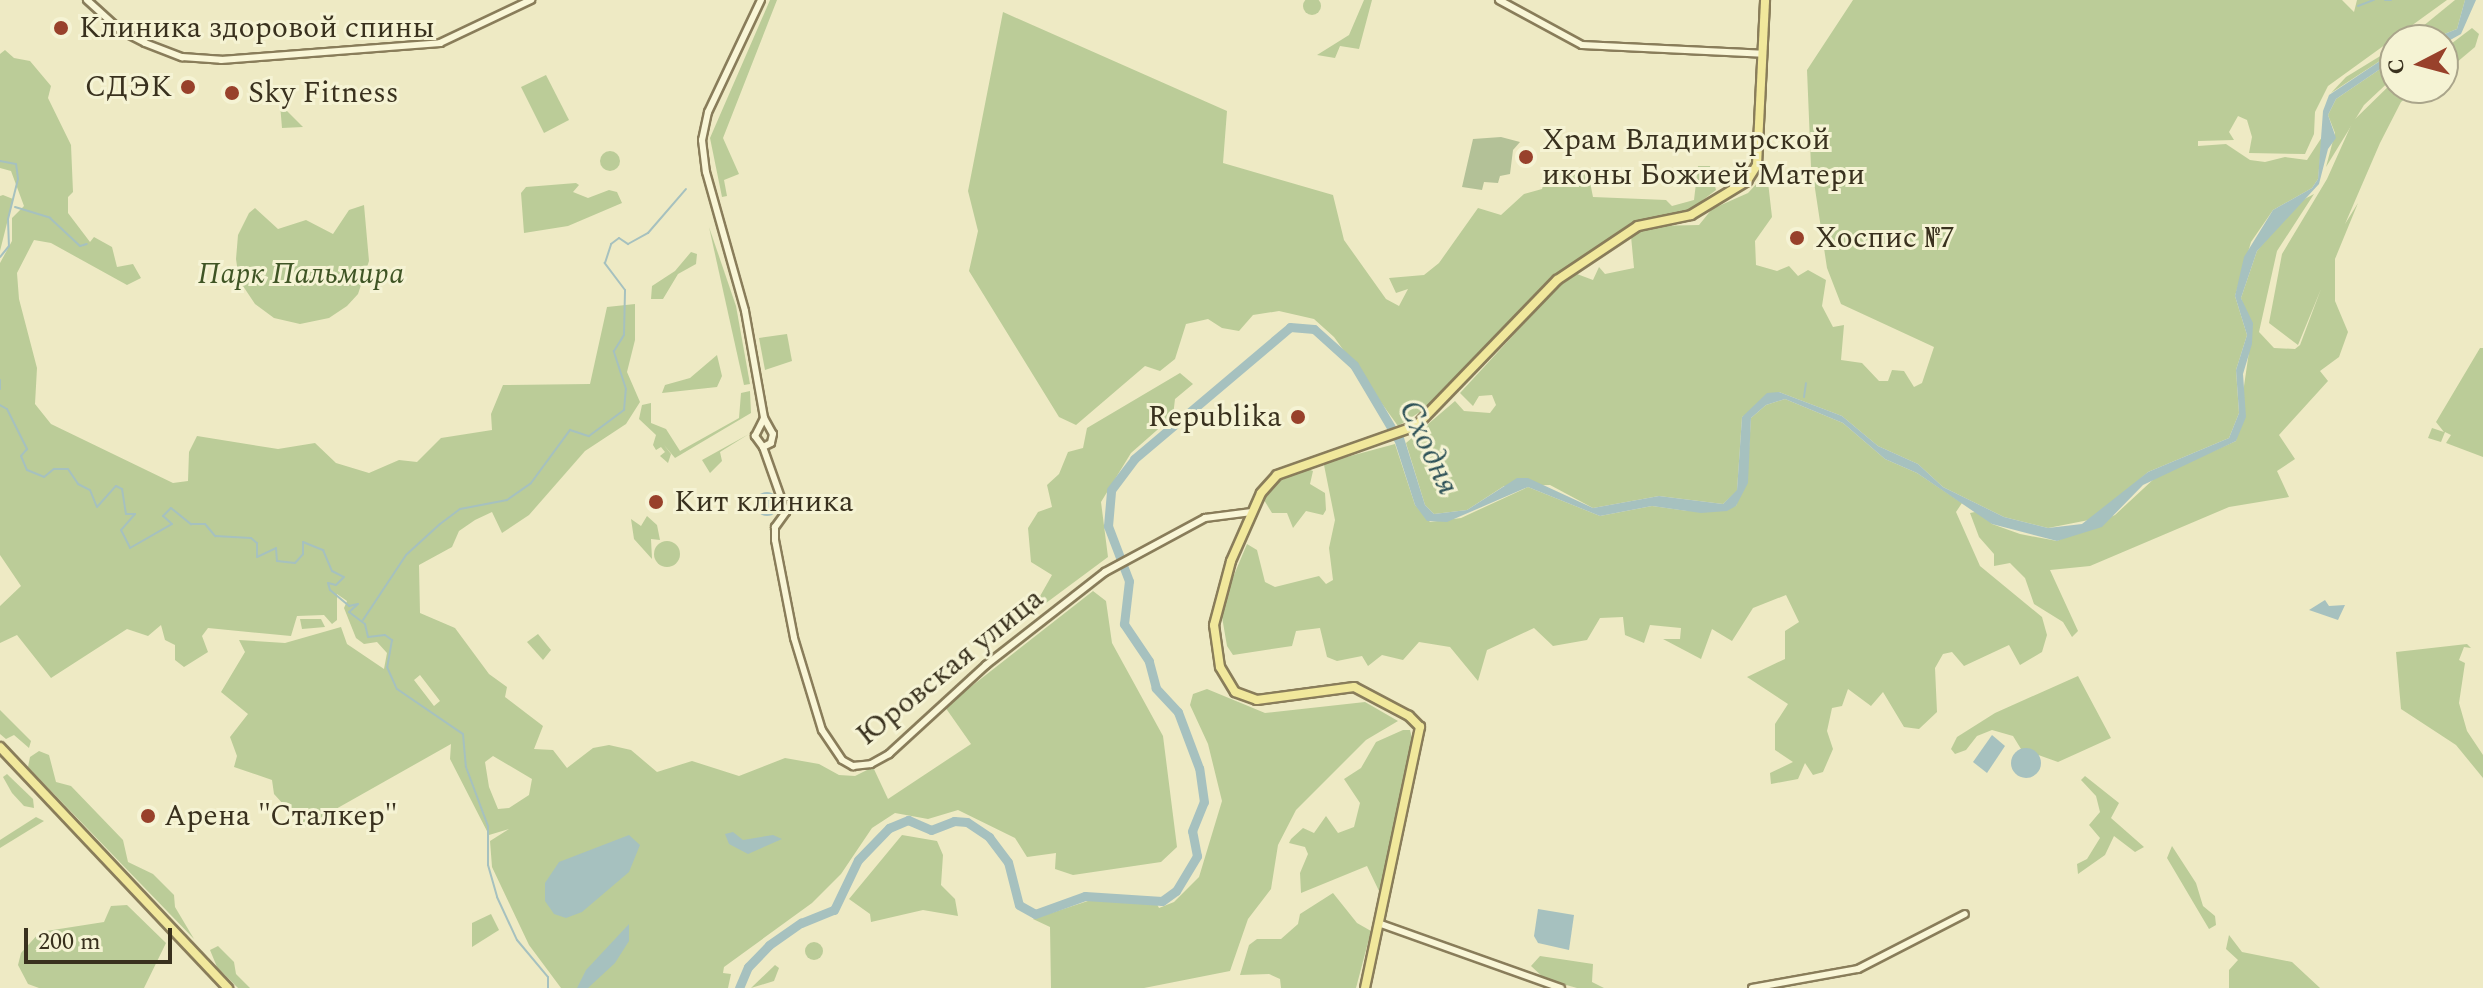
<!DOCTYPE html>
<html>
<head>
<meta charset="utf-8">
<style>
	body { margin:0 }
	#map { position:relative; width:2483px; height:988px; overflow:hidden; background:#eeeac4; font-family:Spectral,serif }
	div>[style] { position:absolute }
	.green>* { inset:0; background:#bbcc98 }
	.round { border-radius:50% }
	.cemetery>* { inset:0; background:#b3c197 }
	.water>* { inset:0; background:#a6c1bf }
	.stream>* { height:2px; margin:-1px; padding:0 1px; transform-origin:1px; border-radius:1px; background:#a6c1bf }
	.river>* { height:9px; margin:-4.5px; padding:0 4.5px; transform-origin:4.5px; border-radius:4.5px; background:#a6c1bf }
	.roads { filter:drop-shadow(2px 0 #897d5a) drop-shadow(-2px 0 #897d5a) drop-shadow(0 2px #897d5a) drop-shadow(0 -2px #897d5a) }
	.minor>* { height:6px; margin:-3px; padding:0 3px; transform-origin:3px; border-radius:3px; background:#f9f6d7 }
	.major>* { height:8px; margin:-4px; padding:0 4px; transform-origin:4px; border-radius:4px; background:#f1e89c }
	.dots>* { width:22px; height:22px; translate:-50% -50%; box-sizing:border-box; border:4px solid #f5f3d4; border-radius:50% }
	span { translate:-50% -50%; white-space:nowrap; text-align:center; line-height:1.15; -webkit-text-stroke:6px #f5f3d4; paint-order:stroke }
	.poi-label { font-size:30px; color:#39311e }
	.left { translate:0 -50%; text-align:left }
	.right { translate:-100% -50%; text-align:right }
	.park-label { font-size:30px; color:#3f5525; font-style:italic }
	.street-label { font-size:30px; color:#39311e }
	.water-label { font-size:32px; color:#2e5258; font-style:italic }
	.north { position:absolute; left:2379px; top:24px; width:80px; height:80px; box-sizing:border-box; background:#f5f3d4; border:2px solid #aaa58b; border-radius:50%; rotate:264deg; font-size:22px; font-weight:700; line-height:32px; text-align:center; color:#39311e }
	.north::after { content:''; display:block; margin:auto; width:28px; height:36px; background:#98412b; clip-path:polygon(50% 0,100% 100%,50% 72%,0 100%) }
	.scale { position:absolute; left:24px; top:928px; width:148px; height:36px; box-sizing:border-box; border:4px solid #39311e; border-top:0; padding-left:10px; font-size:24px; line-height:28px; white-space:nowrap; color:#39311e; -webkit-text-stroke:6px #f5f3d4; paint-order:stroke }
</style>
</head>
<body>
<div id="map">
	<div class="green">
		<i class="round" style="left:1303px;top:-3px;width:18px;height:18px"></i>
		<i style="clip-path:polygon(770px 0,777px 0,723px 138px,739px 174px,724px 180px,727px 196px,722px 197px,710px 138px)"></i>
		<i style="clip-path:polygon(1364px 0,1372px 0,1359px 49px,1340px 46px,1335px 58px,1317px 55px,1349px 35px)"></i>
		<i style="clip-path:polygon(1853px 0,2342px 0,2354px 12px,2357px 0,2447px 0,2328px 86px,2315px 112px,2314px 134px,2305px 154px,2249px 153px,2252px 137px,2247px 120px,2238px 116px,2229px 132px,2234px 140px,2198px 141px,2198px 146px,2226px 144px,2250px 160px,2265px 162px,2285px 157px,2307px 160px,2322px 137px,2318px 179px,2312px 188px,2273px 210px,2251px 242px,2235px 296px,2247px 335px,2236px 370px,2239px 413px,2229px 438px,2148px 472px,2094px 519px,2048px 528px,2004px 517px,1943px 487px,1918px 464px,1878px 446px,1842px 416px,1779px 392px,1742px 417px,1737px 491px,1723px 504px,1659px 496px,1593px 508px,1550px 485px,1504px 486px,1467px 510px,1434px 514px,1425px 505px,1406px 443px,1455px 401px,1464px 411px,1490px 413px,1496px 405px,1492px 395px,1479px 396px,1473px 406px,1460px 393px,1557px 288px,1577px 274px,1593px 280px,1599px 267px,1605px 274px,1634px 268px,1631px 236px,1653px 226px,1699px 225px,1712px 209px,1748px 193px,1762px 178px,1768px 182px,1772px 217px,1755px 241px,1756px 265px,1777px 271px,1789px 266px,1798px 276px,1808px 270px,1826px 280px,1822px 306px,1833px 327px,1844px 325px,1841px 360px,1862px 363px,1879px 381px,1888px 381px,1892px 370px,1904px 371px,1914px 387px,1922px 383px,1934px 347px,1841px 304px,1827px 268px,1814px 182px,1833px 170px,1811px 167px,1807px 70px)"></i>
		<i style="clip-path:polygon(2455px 0,2465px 0,2457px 29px,2429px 40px,2406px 40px)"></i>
		<i style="clip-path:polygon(1003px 12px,1227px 111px,1223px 163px,1333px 195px,1344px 240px,1386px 299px,1399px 306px,1408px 289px,1396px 293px,1389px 278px,1424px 275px,1439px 263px,1478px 208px,1501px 215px,1524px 194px,1542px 189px,1548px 170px,1567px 167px,1588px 172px,1593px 197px,1666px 200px,1672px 206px,1694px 200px,1698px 166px,1710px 166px,1716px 190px,1686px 213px,1636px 222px,1548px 281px,1434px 403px,1398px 426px,1334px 337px,1314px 319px,1279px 311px,1253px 315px,1239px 331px,1222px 328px,1208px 319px,1186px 324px,1175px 359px,1160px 371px,1145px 366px,1076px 425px,1059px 417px,969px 271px,978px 231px,968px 191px)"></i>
		<i style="clip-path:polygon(2472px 28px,2479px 34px,2475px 47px,2443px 74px,2443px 50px)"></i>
		<i style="clip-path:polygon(2395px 47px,2395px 51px,2331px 93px,2346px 77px)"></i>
		<i style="clip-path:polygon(evenodd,5px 50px,14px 58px,30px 61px,51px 86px,48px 98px,71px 145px,73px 192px,68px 197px,68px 213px,90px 242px,94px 237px,112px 247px,117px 267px,133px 264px,141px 278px,127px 285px,51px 243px,34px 240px,17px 273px,19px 299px,37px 368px,35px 404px,51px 424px,173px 483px,188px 481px,189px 452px,197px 436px,278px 449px,315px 443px,336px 463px,369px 473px,399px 460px,417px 462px,441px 438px,492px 430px,491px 414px,503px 385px,590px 384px,607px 307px,635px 304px,635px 340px,627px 372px,640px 402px,626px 424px,585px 451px,529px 515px,502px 533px,492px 512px,475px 520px,459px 531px,452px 547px,419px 565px,420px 613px,455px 628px,489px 674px,507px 687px,505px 697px,543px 726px,534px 749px,553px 750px,567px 768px,593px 748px,609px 745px,631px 750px,657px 772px,692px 761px,739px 776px,785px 758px,819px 764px,839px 775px,855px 776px,873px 767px,888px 799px,971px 744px,945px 707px,1093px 591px,1106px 601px,1112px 643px,1163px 736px,1177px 847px,1161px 862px,1073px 875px,1055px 869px,1056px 853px,1027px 857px,1015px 838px,958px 810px,928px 819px,895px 813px,872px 828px,841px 874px,812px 903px,724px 967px,723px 973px,731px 974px,728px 988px,561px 988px,529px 945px,492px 867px,490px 841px,509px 829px,489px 835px,450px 759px,451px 744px,304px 827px,274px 794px,272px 780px,234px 767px,237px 756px,230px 737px,248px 714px,221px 692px,245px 652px,239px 640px,285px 643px,341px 627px,347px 644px,384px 669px,387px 653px,377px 642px,364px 644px,356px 638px,344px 608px,347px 601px,337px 594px,337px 620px,332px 624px,324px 615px,297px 616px,291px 636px,208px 628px,202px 636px,208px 652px,184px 667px,175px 660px,175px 645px,165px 640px,161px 625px,148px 636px,127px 629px,51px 678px,17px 635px,0 643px,0 606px,21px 586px,0 555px,0 263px,12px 241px,12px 218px,24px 206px,11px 171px,0 168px,0 54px,5px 50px,420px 675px,440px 701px,434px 706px,414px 680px,420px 675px,5px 50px,493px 756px,532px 779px,529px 795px,509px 808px,498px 809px,489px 787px,485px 762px,493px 756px)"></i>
		<i style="clip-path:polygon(2395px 59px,2395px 76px,2364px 105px,2326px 167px,2335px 133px,2328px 115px,2336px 99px)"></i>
		<i style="clip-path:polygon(546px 75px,569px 120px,544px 133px,521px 87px)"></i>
		<i style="clip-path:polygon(2395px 80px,2395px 88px,2418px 88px,2401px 102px,2380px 143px,2345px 224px,2358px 203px,2335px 259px,2335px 301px,2348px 332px,2339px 357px,2320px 371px,2328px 381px,2279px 435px,2295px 459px,2277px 471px,2289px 497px,2229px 507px,2090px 566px,2050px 570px,2078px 631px,2072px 637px,2063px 622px,2034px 604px,2025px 578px,2010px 563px,1994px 566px,1994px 554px,1979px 537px,1970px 513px,1980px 511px,1992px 524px,2020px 534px,2057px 541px,2115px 515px,2157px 476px,2236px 441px,2252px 331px,2241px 298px,2257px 251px,2297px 203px,2314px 194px,2277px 251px,2259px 332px,2274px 348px,2295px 349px,2300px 345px,2321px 289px,2298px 345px,2269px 323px,2282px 254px,2327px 179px,2353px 121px)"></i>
		<i style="clip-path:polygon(280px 104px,303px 127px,282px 128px)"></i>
		<i class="round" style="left:600px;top:151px;width:20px;height:20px"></i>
		<i style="clip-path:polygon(576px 183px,579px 185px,573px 192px,588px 198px,609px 190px,617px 192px,622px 203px,568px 226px,524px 233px,521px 193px,526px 187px)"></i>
		<i style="clip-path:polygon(3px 195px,13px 199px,0 251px,0 196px)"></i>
		<i style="clip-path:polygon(364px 205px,369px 261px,358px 294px,347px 306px,329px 318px,300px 324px,274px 318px,255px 304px,239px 280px,236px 259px,238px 235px,249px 213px,255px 208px,278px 229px,306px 220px,333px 234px,349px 210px)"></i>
		<i style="clip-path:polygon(709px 227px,736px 306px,750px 384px,744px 385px)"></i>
		<i style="clip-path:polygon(691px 252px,697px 254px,696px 264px,678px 274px,663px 299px,651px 299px,652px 286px,675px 271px)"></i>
		<i style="clip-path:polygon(787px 334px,792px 361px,765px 370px,759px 338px)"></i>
		<i style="clip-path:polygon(2480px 348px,2483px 348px,2483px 457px,2446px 443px,2451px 435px,2445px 432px,2441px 442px,2428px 438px,2432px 428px,2444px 432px,2436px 422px)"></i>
		<i style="clip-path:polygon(717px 355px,722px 376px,717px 387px,662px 393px,665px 385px,690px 378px)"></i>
		<i style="clip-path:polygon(1180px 373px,1193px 384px,1175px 399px,1173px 416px,1131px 453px,1101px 502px,1108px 557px,1042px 606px,1039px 598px,1052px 575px,1031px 562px,1028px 528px,1038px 512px,1052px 507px,1047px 485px,1059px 474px,1068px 452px,1083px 448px,1087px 428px)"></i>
		<i style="clip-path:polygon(750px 391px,751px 413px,675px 458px,664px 445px,671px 454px,668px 463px,660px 456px,665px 452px,661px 447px,656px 450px,653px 445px,656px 435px,639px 419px,642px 405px,651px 403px,651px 423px,666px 429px,680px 451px,739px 418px,741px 393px)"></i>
		<i style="clip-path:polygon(1785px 399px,1843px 423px,1885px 459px,1917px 473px,1962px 503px,1956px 512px,1980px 566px,2042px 617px,2047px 635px,2042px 652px,2020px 665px,2009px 645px,1964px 666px,1952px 652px,1943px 654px,1935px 668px,1937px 712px,1919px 729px,1904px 727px,1883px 692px,1871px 706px,1848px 689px,1842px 706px,1832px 708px,1827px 731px,1833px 749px,1823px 772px,1813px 775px,1805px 763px,1798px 779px,1771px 784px,1770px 773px,1793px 762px,1775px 750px,1775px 724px,1788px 704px,1747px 677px,1785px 659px,1785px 631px,1799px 622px,1786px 595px,1753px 608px,1732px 641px,1712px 629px,1701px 659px,1663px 639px,1680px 639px,1681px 628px,1650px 625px,1644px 643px,1625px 635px,1623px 617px,1600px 618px,1587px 640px,1553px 646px,1534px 628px,1487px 650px,1478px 681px,1450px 647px,1419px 642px,1403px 660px,1382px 655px,1368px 666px,1362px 656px,1337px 661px,1327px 657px,1320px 628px,1296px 631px,1292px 646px,1233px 655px,1227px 646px,1222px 617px,1226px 594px,1247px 544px,1257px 550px,1265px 582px,1275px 587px,1319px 576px,1326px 584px,1333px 580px,1329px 548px,1335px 520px,1324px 465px,1328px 462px,1395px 444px,1415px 505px,1430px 522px,1461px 518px,1528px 487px,1600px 516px,1652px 506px,1688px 511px,1736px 506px,1748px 463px,1751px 418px,1766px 405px)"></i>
		<i style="clip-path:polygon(749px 434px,720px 452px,722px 461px,710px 473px,702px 460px)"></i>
		<i style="clip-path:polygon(1308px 469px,1313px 471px,1310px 484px,1325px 493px,1326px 510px,1323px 515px,1306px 511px,1293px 528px,1287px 513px,1272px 513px,1264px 500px,1277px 482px)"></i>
		<i style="clip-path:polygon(647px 516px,657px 525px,660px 540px,651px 539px,652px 559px,634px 539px,631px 519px,641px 526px)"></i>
		<i class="round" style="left:654px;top:541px;width:26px;height:26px"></i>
		<i style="clip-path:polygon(300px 619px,321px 619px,325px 627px,302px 629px)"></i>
		<i style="clip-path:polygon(538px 634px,551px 650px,543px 660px,527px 642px)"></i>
		<i style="clip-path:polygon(2467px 644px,2471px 648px,2464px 647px,2459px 660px,2465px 663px,2459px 703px,2467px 731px,2483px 755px,2483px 778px,2456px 745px,2401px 709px,2396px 652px)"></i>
		<i style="clip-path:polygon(2078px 676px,2111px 738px,2058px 762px,2021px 749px,2013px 736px,1992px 730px,1977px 736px,1966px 750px,1955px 754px,1951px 749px,1957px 737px,1995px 713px)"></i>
		<i style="clip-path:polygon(1207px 689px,1265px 713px,1365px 702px,1398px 721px,1366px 740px,1296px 810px,1278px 845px,1271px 889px,1248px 919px,1230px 971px,1144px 988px,1051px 988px,1050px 927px,1033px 919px,1094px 899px,1156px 902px,1159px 908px,1174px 902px,1199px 877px,1222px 801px,1208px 744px,1190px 705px,1193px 694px)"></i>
		<i style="clip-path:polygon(0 710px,31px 741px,29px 748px,14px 735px,6px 739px,0 734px)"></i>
		<i style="clip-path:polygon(1403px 730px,1410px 730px,1412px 738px,1380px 893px,1367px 866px,1301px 893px,1300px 873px,1308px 854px,1305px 847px,1289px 843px,1291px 839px,1303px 828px,1314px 833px,1326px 816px,1338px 833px,1354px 827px,1360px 803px,1344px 779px,1361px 768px,1376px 742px)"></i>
		<i style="clip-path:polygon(39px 751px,49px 755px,56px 782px,71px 786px,123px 840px,128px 862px,153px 874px,174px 895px,175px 907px,194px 939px,28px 767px,30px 757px)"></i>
		<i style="clip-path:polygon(7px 774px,33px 799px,34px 808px,24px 806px,12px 793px,3px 777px)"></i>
		<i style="clip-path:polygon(2085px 776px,2119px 803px,2111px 818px,2144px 847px,2135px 852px,2114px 836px,2105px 855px,2078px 874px,2077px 864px,2087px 859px,2100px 838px,2089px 825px,2100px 812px,2096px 796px,2081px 780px)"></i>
		<i style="clip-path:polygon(36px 817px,44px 821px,0 848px,0 840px)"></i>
		<i style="clip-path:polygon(902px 835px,937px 841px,943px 855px,941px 885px,955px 899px,958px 916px,923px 910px,871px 922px,870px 914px,849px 899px)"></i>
		<i style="clip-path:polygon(2172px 846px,2196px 883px,2203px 906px,2215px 916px,2216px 925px,2209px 929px,2167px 858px)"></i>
		<i style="clip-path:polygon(1333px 893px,1357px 923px,1371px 931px,1356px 988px,1281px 988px,1280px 979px,1269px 974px,1240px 975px,1249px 945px,1257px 939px,1281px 939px,1298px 924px,1300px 914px)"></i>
		<i style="clip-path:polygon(127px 905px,166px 943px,144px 988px,39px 988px,28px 984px,18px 965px,21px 953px,40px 932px,104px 922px,111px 906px)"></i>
		<i style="clip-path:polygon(491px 914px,499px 930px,472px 947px,472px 923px)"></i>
		<i style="clip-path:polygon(2229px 935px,2242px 952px,2292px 962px,2320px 988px,2229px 988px,2229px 970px,2238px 960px,2226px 949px)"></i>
		<i class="round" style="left:805px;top:942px;width:18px;height:18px"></i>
		<i style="clip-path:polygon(218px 946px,234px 962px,236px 974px,250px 988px,238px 988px,217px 967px,210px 950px)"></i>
		<i style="clip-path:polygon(1540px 956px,1593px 964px,1592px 982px,1604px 988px,1577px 988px,1545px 979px,1531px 966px)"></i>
		<i style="clip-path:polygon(775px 965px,779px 968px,774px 981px,751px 988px)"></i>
	</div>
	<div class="cemetery">
		<i style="clip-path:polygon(1501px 137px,1520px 142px,1513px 150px,1510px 174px,1500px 176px,1498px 183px,1484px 182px,1482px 190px,1462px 187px,1473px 139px)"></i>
	</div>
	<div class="water">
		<i style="clip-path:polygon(2465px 0,2476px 0,2461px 34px,2443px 44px,2429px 40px,2457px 29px)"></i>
		<i style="clip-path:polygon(2395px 51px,2395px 59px,2336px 99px,2328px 115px,2336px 138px,2328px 149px,2319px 184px,2257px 251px,2241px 298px,2253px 323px,2252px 344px,2243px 374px,2246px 417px,2236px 441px,2143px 485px,2102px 527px,2057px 541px,1992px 524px,1917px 473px,1885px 459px,1843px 423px,1785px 399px,1766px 405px,1751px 418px,1748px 483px,1736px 506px,1727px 511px,1701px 513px,1652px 506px,1600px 516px,1528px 487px,1447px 522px,1427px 521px,1415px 505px,1392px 433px,1400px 425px,1425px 505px,1434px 514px,1467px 510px,1517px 478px,1528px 478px,1593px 508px,1659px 496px,1723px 504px,1737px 490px,1742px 417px,1767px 393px,1779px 392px,1842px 416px,1878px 446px,1918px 464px,1943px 487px,2004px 517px,2048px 528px,2082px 524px,2148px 472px,2229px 438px,2239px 413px,2236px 370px,2247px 335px,2235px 296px,2244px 257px,2273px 210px,2312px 188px,2318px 179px,2323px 111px,2329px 95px)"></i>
		<i class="round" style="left:755px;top:492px;width:24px;height:24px"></i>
		<i style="clip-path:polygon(2325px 600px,2329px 606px,2345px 605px,2338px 620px,2309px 610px)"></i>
		<i style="clip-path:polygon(1992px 735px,2005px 746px,1987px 773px,1973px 762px)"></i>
		<i class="round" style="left:2011px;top:748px;width:30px;height:30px"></i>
		<i style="clip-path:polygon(733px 832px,743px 840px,773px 835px,782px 839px,748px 854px,729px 844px,725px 834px)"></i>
		<i style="clip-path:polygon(629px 835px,640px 845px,629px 872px,582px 912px,566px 918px,554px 914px,545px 901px,545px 883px,559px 862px)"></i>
		<i style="clip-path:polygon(1538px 909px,1574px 915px,1569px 950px,1538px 943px,1534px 936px)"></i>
		<i style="clip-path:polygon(629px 924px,629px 941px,615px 963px,588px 988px,577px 988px,586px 970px)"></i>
	</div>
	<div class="stream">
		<i style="left:2385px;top:0;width:6px"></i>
		<i style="left:2358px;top:6px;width:17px;rotate:-21deg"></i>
		<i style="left:0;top:161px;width:16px;rotate:11deg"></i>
		<i style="left:16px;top:164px;width:15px;rotate:82deg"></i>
		<i style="left:18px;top:179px;width:41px;rotate:104deg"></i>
		<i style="left:8px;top:219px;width:27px;rotate:88deg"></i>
		<i style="left:9px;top:246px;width:14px;rotate:129deg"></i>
		<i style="left:15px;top:207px;width:37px;rotate:17deg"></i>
		<i style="left:50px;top:218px;width:41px;rotate:43deg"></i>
		<i style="left:80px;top:246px;width:7px;rotate:-16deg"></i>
		<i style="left:0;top:380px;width:9px;rotate:90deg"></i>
		<i style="left:1804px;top:397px;width:14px;rotate:-82deg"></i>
		<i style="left:0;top:405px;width:8px;rotate:30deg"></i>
		<i style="left:7px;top:409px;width:45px;rotate:63.4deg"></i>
		<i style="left:27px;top:449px;width:9px;rotate:131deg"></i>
		<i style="left:21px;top:456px;width:15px;rotate:67deg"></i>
		<i style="left:27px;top:470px;width:18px;rotate:22deg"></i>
		<i style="left:44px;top:477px;width:13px;rotate:-39deg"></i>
		<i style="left:54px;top:469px;width:14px"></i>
		<i style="left:68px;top:469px;width:18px;rotate:56deg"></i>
		<i style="left:78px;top:484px;width:13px;rotate:27deg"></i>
		<i style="left:90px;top:490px;width:18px;rotate:68deg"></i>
		<i style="left:97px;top:507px;width:28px;rotate:-48deg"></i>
		<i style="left:116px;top:486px;width:7px;rotate:27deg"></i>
		<i style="left:122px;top:489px;width:25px;rotate:81deg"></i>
		<i style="left:126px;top:514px;width:9px"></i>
		<i style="left:135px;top:514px;width:21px;rotate:131deg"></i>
		<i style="left:121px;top:530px;width:20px;rotate:63deg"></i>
		<i style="left:130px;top:548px;width:48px;rotate:-29.7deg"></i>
		<i style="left:172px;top:524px;width:12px;rotate:-138deg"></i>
		<i style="left:163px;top:516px;width:11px;rotate:-45deg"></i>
		<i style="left:171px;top:508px;width:26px;rotate:39deg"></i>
		<i style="left:191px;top:524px;width:14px"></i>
		<i style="left:205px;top:524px;width:16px;rotate:50deg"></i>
		<i style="left:215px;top:536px;width:36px;rotate:3deg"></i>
		<i style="left:251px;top:538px;width:8px;rotate:40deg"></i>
		<i style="left:257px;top:543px;width:14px;rotate:90deg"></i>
		<i style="left:257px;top:557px;width:21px;rotate:-25deg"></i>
		<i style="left:276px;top:548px;width:13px;rotate:86deg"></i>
		<i style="left:277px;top:561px;width:18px;rotate:6deg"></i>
		<i style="left:295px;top:563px;width:12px;rotate:-48deg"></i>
		<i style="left:303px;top:554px;width:12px;rotate:-90deg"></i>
		<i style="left:303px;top:542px;width:22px;rotate:22deg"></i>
		<i style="left:323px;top:550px;width:23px;rotate:67deg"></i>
		<i style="left:332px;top:571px;width:13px;rotate:27deg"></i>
		<i style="left:344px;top:577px;width:11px;rotate:135deg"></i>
		<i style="left:336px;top:585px;width:8px;rotate:-166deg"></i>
		<i style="left:328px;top:583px;width:7px;rotate:74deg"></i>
		<i style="left:330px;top:590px;width:25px;rotate:40deg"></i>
		<i style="left:349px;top:606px;width:9px;rotate:-13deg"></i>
		<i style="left:358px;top:604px;width:12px;rotate:138deg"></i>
		<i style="left:349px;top:612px;width:20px;rotate:37deg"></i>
		<i style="left:365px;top:624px;width:13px;rotate:77deg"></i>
		<i style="left:368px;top:637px;width:17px;rotate:-7deg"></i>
		<i style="left:385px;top:635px;width:9px;rotate:36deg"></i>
		<i style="left:392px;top:640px;width:27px;rotate:100deg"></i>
		<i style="left:387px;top:667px;width:24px;rotate:66deg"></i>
		<i style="left:397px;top:689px;width:80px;rotate:34.3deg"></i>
		<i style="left:463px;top:734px;width:33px;rotate:85deg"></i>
		<i style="left:466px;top:767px;width:63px;rotate:69.6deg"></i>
		<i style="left:488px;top:826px;width:39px;rotate:90deg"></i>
		<i style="left:488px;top:865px;width:33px;rotate:74deg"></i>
		<i style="left:497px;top:897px;width:47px;rotate:65.1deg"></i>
		<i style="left:517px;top:940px;width:48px;rotate:50deg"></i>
		<i style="left:548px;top:977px;width:11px;rotate:90deg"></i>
		<i style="left:363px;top:620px;width:78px;rotate:-56.5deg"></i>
		<i style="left:406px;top:555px;width:46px;rotate:-42.4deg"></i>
		<i style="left:440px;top:524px;width:25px;rotate:-37deg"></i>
		<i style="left:460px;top:509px;width:48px;rotate:-10.8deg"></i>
		<i style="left:507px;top:500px;width:29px;rotate:-35deg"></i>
		<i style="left:531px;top:483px;width:66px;rotate:-53.7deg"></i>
		<i style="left:570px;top:430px;width:20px;rotate:18deg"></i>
		<i style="left:589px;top:436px;width:44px;rotate:-36.6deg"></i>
		<i style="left:624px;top:410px;width:21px;rotate:-85deg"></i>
		<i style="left:626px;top:389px;width:40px;rotate:-108deg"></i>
		<i style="left:614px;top:351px;width:19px;rotate:-58deg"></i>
		<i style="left:624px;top:335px;width:45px;rotate:-88.7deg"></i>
		<i style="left:625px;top:290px;width:34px;rotate:-127deg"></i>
		<i style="left:605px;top:263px;width:20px;rotate:-72deg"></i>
		<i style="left:611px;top:244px;width:10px;rotate:-37deg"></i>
		<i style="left:619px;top:238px;width:11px;rotate:34deg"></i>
		<i style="left:628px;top:244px;width:23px;rotate:-29deg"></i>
		<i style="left:648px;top:233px;width:58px;rotate:-49.2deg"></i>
	</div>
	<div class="river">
		<i style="left:739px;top:988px;width:23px;rotate:-67deg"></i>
		<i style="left:748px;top:967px;width:30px;rotate:-46deg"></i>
		<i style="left:769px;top:945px;width:39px;rotate:-35deg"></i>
		<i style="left:801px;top:923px;width:35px;rotate:-22deg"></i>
		<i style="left:834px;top:910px;width:55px;rotate:-64.4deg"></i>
		<i style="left:858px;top:860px;width:45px;rotate:-45.9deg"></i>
		<i style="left:889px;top:828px;width:21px;rotate:-23deg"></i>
		<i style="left:908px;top:820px;width:25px;rotate:23deg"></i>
		<i style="left:931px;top:830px;width:25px;rotate:-21deg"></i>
		<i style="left:954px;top:821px;width:13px;rotate:4deg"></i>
		<i style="left:967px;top:822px;width:27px;rotate:34deg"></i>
		<i style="left:989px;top:837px;width:31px;rotate:53deg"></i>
		<i style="left:1008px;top:862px;width:44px;rotate:75.7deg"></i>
		<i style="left:1019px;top:905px;width:18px;rotate:29deg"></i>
		<i style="left:1035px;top:914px;width:53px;rotate:-19.8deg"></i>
		<i style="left:1085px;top:896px;width:77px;rotate:3.7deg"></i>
		<i style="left:1162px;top:901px;width:17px;rotate:-36deg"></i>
		<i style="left:1176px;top:891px;width:41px;rotate:-59deg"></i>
		<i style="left:1197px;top:856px;width:25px;rotate:-101deg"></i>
		<i style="left:1192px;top:831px;width:31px;rotate:-68deg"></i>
		<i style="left:1204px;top:802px;width:34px;rotate:-98deg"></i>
		<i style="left:1199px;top:768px;width:60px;rotate:-110.6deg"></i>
		<i style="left:1178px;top:712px;width:33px;rotate:-133deg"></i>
		<i style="left:1156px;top:688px;width:28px;rotate:-105deg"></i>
		<i style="left:1149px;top:661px;width:45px;rotate:-124deg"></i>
		<i style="left:1124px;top:624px;width:43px;rotate:-83.4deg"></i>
		<i style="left:1129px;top:581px;width:59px;rotate:-110.9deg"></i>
		<i style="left:1108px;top:526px;width:36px;rotate:-85deg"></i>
		<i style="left:1111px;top:490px;width:39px;rotate:-53deg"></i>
		<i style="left:1134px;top:459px;width:204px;rotate:-40.2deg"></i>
		<i style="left:1290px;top:327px;width:24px;rotate:5deg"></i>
		<i style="left:1314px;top:329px;width:54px;rotate:42deg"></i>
		<i style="left:1354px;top:365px;width:86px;rotate:59.3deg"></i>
	</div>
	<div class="roads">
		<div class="minor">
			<i style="left:87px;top:0;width:45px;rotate:42.3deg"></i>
			<i style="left:120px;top:30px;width:28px;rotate:27deg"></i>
			<i style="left:145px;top:43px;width:40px;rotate:21deg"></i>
			<i style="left:182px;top:57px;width:39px;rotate:4deg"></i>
			<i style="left:221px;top:60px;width:220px;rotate:-4.4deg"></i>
			<i style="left:440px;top:43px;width:101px;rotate:-25.3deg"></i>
			<i style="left:761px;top:0;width:124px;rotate:115.3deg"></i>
			<i style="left:708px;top:112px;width:29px;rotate:102deg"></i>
			<i style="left:702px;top:140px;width:32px;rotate:83deg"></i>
			<i style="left:706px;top:172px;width:144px;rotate:74.3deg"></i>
			<i style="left:745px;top:311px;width:109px;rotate:79.9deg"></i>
			<i style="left:764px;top:418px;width:18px;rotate:61deg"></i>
			<i style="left:773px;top:434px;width:9px;rotate:103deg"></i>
			<i style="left:771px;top:443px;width:9px;rotate:153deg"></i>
			<i style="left:763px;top:447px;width:14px;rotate:-126deg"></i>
			<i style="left:755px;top:436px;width:20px;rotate:-63deg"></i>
			<i style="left:1499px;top:0;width:94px;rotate:28.5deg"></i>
			<i style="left:1582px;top:45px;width:181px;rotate:2.8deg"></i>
			<i style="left:763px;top:447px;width:69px;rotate:70.5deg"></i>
			<i style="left:786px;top:512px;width:19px;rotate:126deg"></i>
			<i style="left:775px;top:527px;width:13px;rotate:90deg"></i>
			<i style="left:775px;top:540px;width:100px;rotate:79deg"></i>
			<i style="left:794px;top:638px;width:96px;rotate:73.1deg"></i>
			<i style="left:822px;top:730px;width:36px;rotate:56deg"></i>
			<i style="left:842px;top:760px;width:13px;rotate:29deg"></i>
			<i style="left:853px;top:766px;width:18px;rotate:-6deg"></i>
			<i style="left:871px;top:764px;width:21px;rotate:-29deg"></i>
			<i style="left:889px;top:754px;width:132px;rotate:-42.5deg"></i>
			<i style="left:986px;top:665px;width:151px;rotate:-38deg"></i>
			<i style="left:1105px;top:572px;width:114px;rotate:-28.4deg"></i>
			<i style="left:1205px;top:518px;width:47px;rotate:-7.3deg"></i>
			<i style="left:1381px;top:924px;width:191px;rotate:19.6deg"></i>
			<i style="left:1752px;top:988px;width:108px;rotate:-10.2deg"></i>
			<i style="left:1858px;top:969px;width:120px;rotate:-27.2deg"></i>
		</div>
		<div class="major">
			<i style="left:0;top:747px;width:332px;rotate:46.6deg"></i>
			<i style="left:1365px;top:988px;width:267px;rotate:-78.1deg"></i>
			<i style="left:1420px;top:727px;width:16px;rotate:-135deg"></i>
			<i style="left:1409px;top:716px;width:62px;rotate:-152.2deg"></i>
			<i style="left:1354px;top:687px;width:98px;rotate:172.4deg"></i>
			<i style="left:1257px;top:700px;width:23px;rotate:-160deg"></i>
			<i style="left:1235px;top:692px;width:29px;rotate:-121deg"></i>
			<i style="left:1220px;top:667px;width:42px;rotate:-98.1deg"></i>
			<i style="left:1214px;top:625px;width:66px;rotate:-75.1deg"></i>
			<i style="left:1231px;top:561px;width:74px;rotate:-66.2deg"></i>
			<i style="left:1261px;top:493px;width:24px;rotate:-48deg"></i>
			<i style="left:1277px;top:475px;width:147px;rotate:-19.4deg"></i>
			<i style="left:1416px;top:426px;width:203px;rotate:-46deg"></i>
			<i style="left:1557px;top:280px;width:97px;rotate:-33.7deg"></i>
			<i style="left:1638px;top:226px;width:54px;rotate:-11.7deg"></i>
			<i style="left:1691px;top:215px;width:66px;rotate:-31.3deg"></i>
			<i style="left:1747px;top:181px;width:19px;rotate:-58deg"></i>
			<i style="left:1757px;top:165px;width:165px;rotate:-87.2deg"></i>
		</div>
	</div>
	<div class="dots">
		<i style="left:61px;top:28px;background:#98412b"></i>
		<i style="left:188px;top:87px;background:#98412b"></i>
		<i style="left:232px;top:93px;background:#98412b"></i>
		<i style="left:1526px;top:157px;background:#98412b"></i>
		<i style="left:1797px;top:238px;background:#98412b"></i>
		<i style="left:1298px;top:417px;background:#98412b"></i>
		<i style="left:656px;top:502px;background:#98412b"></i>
		<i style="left:148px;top:816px;background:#98412b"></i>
	</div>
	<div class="poi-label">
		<span class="left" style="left:79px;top:28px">Клиника здоровой спины</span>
		<span class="right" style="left:172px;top:87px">СДЭК</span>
		<span class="left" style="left:248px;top:93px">Sky Fitness</span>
		<span class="left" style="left:1542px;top:157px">Храм Владимирской<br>иконы Божией Матери</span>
		<span class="left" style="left:1815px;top:238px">Хоспис №7</span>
		<span class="right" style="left:1282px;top:417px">Republika</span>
		<span class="left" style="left:674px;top:502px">Кит клиника</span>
		<span class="left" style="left:164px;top:816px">Арена "Сталкер"</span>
	</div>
	<div class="park-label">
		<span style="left:301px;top:274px">Парк Пальмира</span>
	</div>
	<div class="street-label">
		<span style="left:950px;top:667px;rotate:-39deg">Юровская улица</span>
	</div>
	<div class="water-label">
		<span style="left:1428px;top:448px;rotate:65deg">Сходня</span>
	</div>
	<div class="north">С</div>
	<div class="scale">200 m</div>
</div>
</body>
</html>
